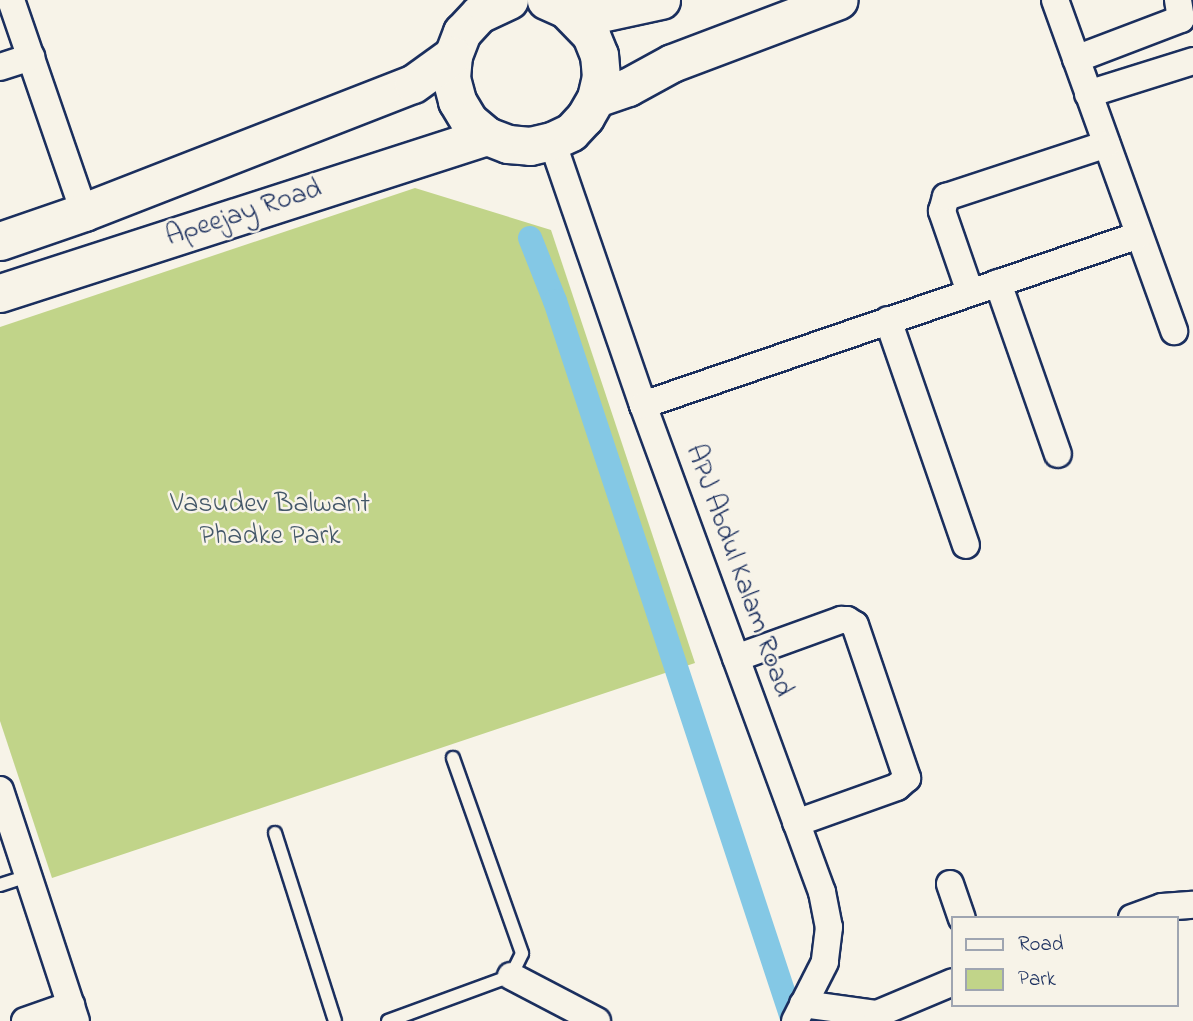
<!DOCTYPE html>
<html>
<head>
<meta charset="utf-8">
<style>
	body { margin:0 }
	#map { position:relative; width:1193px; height:1021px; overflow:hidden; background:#f7f3e8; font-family:"Indie Flower",sans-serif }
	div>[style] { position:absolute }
	.green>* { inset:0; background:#c1d489 }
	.canal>* { height:24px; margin:-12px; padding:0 12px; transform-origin:12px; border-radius:12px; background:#84c8e5 }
	.roads { filter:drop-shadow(2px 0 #1b2f5e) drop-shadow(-2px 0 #1b2f5e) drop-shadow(0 2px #1b2f5e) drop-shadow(0 -2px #1b2f5e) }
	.service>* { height:12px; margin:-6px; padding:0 6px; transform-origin:6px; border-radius:6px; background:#f7f3e8 }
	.minor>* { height:26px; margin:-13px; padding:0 13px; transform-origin:13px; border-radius:13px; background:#f7f3e8 }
	.secondary>* { height:37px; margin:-18.5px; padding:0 18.5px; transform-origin:18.5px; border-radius:18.5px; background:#f7f3e8 }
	span { translate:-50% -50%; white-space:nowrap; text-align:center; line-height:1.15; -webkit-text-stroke:5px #f7f3e8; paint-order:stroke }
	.street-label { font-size:28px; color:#1b2f5e }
	.park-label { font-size:28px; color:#445869 }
	.legend { position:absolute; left:951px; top:916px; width:228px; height:91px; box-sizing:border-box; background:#f7f3e8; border:2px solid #9fa5b1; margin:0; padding:9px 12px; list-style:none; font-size:21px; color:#1b2f5e }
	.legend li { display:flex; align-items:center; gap:14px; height:35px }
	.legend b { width:35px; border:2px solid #9fa5b1 }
</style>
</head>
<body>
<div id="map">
	<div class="green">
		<i style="clip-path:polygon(415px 188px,551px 230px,695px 663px,52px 878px,0 721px,0 327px)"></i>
	</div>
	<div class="canal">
		<i style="left:530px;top:238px;width:68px;rotate:68.4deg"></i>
		<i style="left:555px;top:301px;width:758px;rotate:71.71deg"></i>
	</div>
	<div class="roads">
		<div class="service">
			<i style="left:275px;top:833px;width:197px;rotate:72.3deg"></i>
			<i style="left:0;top:885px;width:28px;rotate:-18deg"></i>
			<i style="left:388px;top:1021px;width:131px;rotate:-20.1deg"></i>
			<i style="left:511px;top:976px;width:25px;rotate:-64deg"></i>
			<i style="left:522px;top:953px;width:207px;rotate:-109.5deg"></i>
		</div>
		<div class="minor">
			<i style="left:11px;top:0;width:224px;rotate:71deg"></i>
			<i style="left:1055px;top:0;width:352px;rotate:70.2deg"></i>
			<i style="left:1076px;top:59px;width:112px;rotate:-20.9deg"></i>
			<i style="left:1181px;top:19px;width:19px;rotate:-99deg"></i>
			<i style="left:0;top:67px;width:33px;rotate:-18deg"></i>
			<i style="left:1088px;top:94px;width:110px;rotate:-17.4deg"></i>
			<i style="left:552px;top:141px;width:279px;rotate:71deg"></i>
			<i style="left:643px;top:405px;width:519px;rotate:69.82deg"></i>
			<i style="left:822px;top:892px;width:36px;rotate:79deg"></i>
			<i style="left:829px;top:927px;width:35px;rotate:97deg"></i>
			<i style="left:825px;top:962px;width:66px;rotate:117deg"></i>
			<i style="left:998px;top:283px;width:181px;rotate:70.7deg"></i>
			<i style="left:970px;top:292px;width:86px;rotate:-109.1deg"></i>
			<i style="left:942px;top:211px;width:15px;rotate:-74deg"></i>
			<i style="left:946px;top:197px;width:169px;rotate:-18.2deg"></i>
			<i style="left:888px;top:320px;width:238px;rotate:70.9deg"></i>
			<i style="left:643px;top:405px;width:524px;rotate:-18.92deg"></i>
			<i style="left:736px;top:658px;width:112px;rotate:-19.9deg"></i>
			<i style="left:841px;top:620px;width:6px"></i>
			<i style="left:847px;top:620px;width:9px;rotate:32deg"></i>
			<i style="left:855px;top:625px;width:162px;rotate:71.2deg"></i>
			<i style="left:907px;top:778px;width:13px;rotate:138deg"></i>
			<i style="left:897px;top:787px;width:107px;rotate:160.4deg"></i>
			<i style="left:0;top:790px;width:243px;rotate:71.8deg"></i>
			<i style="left:950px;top:884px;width:36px;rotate:71deg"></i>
			<i style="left:1132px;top:918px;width:32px;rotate:-20deg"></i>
			<i style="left:1162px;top:907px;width:31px;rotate:-4deg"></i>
			<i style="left:511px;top:976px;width:97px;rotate:27.6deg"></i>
			<i style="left:803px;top:1004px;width:75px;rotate:7.7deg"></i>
			<i style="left:877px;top:1014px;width:82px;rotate:-22.8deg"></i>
			<i style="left:25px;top:1021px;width:49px;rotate:-19.2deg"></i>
		</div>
		<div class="secondary">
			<i style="left:509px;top:0;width:33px;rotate:155deg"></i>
			<i style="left:479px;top:14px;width:25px;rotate:133deg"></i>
			<i style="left:462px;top:32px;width:25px;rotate:111deg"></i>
			<i style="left:453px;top:55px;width:23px;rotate:95deg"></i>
			<i style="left:451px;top:78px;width:24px;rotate:75deg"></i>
			<i style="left:457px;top:101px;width:23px;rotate:59deg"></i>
			<i style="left:469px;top:121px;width:23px;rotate:40deg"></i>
			<i style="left:487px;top:136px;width:22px;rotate:21deg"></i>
			<i style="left:508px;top:144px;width:22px;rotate:5deg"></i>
			<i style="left:530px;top:146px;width:23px;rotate:-13deg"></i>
			<i style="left:552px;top:141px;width:21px;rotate:-25deg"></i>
			<i style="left:571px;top:132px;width:21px;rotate:-47deg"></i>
			<i style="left:585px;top:117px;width:22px;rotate:-60deg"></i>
			<i style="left:596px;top:98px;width:22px;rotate:-77deg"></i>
			<i style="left:601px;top:77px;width:22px;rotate:-95deg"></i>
			<i style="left:599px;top:55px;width:22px;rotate:-112deg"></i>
			<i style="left:591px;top:35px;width:36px;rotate:-134deg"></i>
			<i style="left:566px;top:9px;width:22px;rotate:-156deg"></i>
			<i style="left:578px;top:18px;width:85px;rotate:-12.2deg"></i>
			<i style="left:596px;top:98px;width:34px;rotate:-19deg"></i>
			<i style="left:628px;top:87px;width:50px;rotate:-28.6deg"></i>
			<i style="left:672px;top:63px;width:178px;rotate:-20.7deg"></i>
			<i style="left:0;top:241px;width:89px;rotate:-19deg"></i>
			<i style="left:84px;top:212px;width:353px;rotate:-21.3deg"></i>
			<i style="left:413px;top:84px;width:49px;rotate:-35.9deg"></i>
			<i style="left:0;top:293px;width:512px;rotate:-17.87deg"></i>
		</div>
	</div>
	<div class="street-label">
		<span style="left:244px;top:214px;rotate:-18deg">Apeejay Road</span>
		<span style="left:738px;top:571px;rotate:70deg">APJ Abdul Kalam Road</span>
	</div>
	<div class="park-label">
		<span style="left:270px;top:521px">Vasudev Balwant<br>Phadke Park</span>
	</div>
	<ul class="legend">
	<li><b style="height:9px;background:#f7f3e8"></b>Road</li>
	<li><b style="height:19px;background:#c1d489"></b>Park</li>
	</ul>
</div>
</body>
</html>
